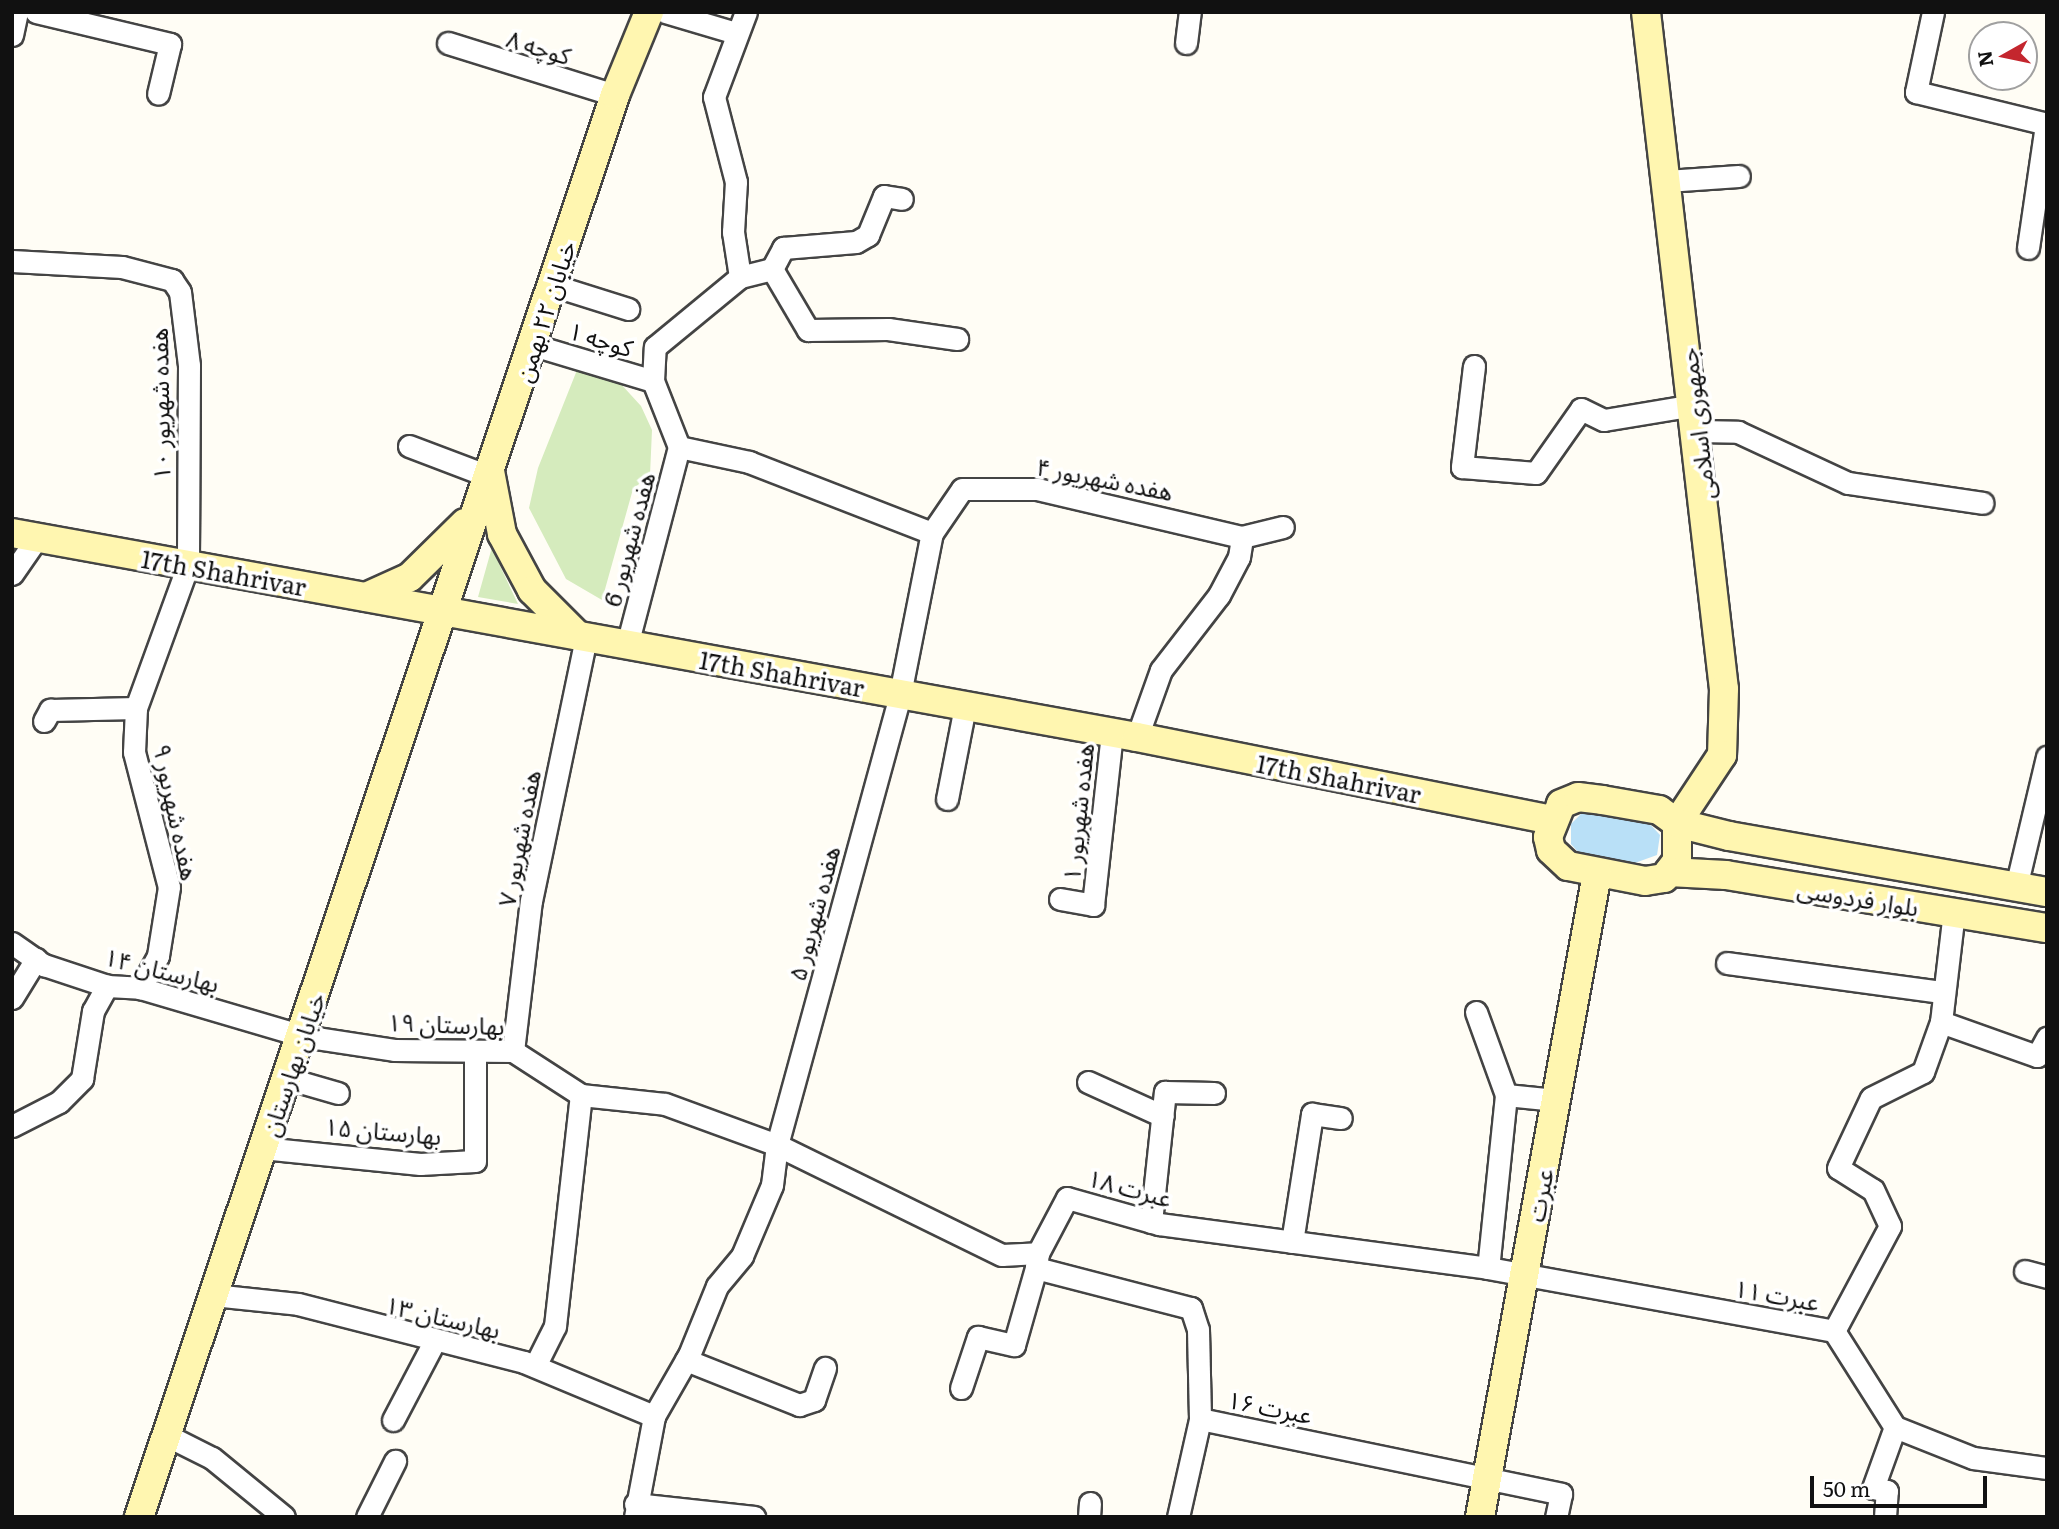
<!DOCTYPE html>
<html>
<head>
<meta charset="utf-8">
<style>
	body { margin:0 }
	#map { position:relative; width:2059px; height:1529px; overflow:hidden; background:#fffdf5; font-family:Literata,"Noto Sans Arabic",serif }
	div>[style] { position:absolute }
	.green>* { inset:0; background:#d5ebbd }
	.water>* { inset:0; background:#b9e0f7 }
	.roads { filter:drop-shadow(2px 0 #444) drop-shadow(-2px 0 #444) drop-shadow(0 2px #444) drop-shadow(0 -2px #444) }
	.street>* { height:21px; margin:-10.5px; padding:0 10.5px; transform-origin:10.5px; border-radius:10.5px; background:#fff }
	.secondary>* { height:28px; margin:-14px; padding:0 14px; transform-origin:14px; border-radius:14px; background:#fff6b0 }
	span { translate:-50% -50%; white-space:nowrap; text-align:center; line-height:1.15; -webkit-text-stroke:7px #fff; paint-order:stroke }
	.street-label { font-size:24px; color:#111 }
	.frame { position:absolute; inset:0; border:14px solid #111; pointer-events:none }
	.north { position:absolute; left:1968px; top:21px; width:70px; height:70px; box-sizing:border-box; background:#fff; border:2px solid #a0a0a0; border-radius:50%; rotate:261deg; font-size:19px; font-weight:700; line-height:28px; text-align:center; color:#111 }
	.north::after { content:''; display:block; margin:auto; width:24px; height:32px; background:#c4262e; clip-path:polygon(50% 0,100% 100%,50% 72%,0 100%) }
	.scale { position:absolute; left:1810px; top:1476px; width:177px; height:32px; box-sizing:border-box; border:4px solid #111; border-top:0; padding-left:9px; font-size:21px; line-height:24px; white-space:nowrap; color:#111; -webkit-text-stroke:5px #fff; paint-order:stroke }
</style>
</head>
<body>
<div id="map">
	<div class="green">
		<i style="clip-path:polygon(579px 365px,609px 371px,641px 406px,652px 430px,650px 475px,633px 489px,602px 600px,566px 579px,529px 508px,538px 468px)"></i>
		<i style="clip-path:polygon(494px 540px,500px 566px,518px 604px,478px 597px)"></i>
	</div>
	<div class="water">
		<i style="clip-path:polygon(1584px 811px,1647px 821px,1660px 835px,1657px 855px,1632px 864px,1579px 853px,1571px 844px,1571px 824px)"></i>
	</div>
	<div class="roads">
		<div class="street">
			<i style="left:36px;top:12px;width:138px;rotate:13.4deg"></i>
			<i style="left:170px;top:44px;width:51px;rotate:103.5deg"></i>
			<i style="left:665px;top:12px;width:74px;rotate:16.5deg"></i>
			<i style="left:1933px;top:12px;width:82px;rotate:102deg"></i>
			<i style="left:1916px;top:92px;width:135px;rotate:13.7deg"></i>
			<i style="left:12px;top:35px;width:24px;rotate:-78deg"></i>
			<i style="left:448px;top:43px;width:175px;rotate:17.3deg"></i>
			<i style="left:1186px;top:43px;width:31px;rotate:-83deg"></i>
			<i style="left:1666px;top:181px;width:73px;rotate:-3.9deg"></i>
			<i style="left:2028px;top:248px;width:125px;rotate:-81.7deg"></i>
			<i style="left:12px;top:261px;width:110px;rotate:3.1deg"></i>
			<i style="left:122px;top:267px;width:52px;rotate:14.6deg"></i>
			<i style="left:172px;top:280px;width:14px;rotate:56deg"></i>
			<i style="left:180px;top:292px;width:74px;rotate:83deg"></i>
			<i style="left:189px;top:365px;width:200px;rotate:90.3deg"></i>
			<i style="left:188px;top:565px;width:152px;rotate:110deg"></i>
			<i style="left:136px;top:708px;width:44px;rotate:92.6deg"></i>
			<i style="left:134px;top:752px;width:139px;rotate:75.5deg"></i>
			<i style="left:169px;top:887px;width:70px;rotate:99.1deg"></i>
			<i style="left:158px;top:956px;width:37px;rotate:119deg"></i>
			<i style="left:772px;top:269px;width:71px;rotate:59.5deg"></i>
			<i style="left:808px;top:330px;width:80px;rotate:-0.7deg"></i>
			<i style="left:888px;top:329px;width:70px;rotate:8.2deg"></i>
			<i style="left:740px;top:277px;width:46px;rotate:-98.8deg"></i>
			<i style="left:733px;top:232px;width:50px;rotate:-86.6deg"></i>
			<i style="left:736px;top:182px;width:88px;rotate:-104.5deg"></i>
			<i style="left:714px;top:97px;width:91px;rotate:-69.4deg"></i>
			<i style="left:552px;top:285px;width:80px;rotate:17.5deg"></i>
			<i style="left:533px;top:345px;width:125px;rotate:16.7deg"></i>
			<i style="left:1474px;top:366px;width:102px;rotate:96.8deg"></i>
			<i style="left:1462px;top:467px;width:74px;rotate:4.6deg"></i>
			<i style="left:1536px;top:473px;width:78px;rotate:-54.9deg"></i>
			<i style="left:1581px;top:409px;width:25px;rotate:26deg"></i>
			<i style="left:1604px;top:420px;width:92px;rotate:-9.4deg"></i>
			<i style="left:1699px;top:431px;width:39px;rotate:1deg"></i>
			<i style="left:1738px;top:432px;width:121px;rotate:24.9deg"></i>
			<i style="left:1848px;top:483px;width:136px;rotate:8.4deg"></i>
			<i style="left:409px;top:446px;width:85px;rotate:20.8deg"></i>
			<i style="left:679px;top:447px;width:71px;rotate:-111.5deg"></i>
			<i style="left:653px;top:381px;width:34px;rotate:-87deg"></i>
			<i style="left:655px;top:347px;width:110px;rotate:-39.5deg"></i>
			<i style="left:740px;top:277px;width:33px;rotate:-14deg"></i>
			<i style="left:772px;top:269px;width:24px;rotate:-62deg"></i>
			<i style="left:783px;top:248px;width:73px;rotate:-4.7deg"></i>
			<i style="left:856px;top:242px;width:14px;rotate:-30deg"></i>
			<i style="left:868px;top:235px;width:42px;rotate:-67.7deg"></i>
			<i style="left:884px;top:196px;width:18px;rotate:9deg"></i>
			<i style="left:679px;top:447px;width:72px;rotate:12.1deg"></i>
			<i style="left:749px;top:462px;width:196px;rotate:21.2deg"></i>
			<i style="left:12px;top:574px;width:44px;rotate:-55.2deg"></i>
			<i style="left:627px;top:645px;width:205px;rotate:-75.3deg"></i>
			<i style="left:44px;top:721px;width:13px;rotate:-61deg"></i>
			<i style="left:50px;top:710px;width:86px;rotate:-1.3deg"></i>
			<i style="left:1137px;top:737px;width:71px;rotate:-70.3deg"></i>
			<i style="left:1161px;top:670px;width:95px;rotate:-52.3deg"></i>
			<i style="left:1219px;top:595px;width:43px;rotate:-62.2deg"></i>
			<i style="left:1239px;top:557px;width:20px;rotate:-81deg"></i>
			<i style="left:947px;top:799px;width:95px;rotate:-79deg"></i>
			<i style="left:2016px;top:887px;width:134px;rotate:-76.6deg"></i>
			<i style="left:1060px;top:899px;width:34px;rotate:10deg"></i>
			<i style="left:1093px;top:905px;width:173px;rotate:-83.7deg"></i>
			<i style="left:12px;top:943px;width:39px;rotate:35deg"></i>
			<i style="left:44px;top:965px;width:66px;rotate:18.4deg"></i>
			<i style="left:107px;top:986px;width:33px;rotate:3deg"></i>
			<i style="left:140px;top:988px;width:170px;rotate:16.4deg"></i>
			<i style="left:303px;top:1036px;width:92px;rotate:8.7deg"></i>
			<i style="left:394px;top:1050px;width:119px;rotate:0.5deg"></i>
			<i style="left:513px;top:1051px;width:81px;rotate:32.9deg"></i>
			<i style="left:581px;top:1095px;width:84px;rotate:6.1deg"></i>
			<i style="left:665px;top:1104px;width:119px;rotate:20.1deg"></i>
			<i style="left:777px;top:1145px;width:250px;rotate:26.1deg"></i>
			<i style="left:1002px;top:1255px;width:36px;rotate:-3deg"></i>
			<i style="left:1038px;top:1253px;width:62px;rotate:-62.2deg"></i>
			<i style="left:1067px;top:1198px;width:96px;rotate:15.8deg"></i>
			<i style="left:1159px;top:1224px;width:332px;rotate:7.6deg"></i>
			<i style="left:1488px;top:1268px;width:352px;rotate:10.3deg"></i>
			<i style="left:1834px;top:1331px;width:114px;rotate:57.6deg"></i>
			<i style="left:1895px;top:1427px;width:84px;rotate:21.7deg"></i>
			<i style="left:1973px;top:1458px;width:75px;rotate:7.7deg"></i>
			<i style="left:1727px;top:963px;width:217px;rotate:7.7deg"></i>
			<i style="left:12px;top:998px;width:46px;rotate:-58.4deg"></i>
			<i style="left:1476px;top:1012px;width:88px;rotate:70.1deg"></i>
			<i style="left:1506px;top:1095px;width:174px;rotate:95.9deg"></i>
			<i style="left:1941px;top:1022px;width:102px;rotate:19.5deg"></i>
			<i style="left:2037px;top:1056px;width:21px;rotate:-61deg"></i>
			<i style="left:513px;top:1051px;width:151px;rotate:-83.2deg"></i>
			<i style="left:531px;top:901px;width:270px;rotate:-78.2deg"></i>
			<i style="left:286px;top:1078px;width:54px;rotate:16.1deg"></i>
			<i style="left:1088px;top:1082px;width:82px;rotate:24.4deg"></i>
			<i style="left:1506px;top:1095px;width:50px;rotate:5.7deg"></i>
			<i style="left:12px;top:1126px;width:53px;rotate:-27.1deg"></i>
			<i style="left:59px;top:1102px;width:33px;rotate:-45deg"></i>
			<i style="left:82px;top:1079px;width:69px;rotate:-80.8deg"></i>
			<i style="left:93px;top:1011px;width:29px;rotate:-61deg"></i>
			<i style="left:262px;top:1148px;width:159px;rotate:5.8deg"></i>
			<i style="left:420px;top:1164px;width:55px;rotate:-3.1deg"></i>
			<i style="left:475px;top:1161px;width:110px;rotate:-90deg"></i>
			<i style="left:1151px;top:1222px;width:131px;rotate:-83.9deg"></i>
			<i style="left:1165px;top:1092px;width:49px;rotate:1.2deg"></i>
			<i style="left:1292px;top:1242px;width:130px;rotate:-81.1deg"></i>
			<i style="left:1312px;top:1114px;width:29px;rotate:8deg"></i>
			<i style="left:1038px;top:1253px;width:15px;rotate:98deg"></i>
			<i style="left:1036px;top:1268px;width:160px;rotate:14.5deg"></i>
			<i style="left:1191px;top:1308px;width:23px;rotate:72deg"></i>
			<i style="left:1198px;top:1330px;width:89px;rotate:88.7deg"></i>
			<i style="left:1200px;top:1419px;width:369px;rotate:11.7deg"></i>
			<i style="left:1561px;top:1494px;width:24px;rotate:102deg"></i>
			<i style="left:2025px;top:1271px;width:23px;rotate:15deg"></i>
			<i style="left:213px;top:1295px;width:85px;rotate:6deg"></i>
			<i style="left:298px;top:1304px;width:233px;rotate:14.4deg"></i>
			<i style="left:524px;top:1362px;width:141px;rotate:22.6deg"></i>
			<i style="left:1834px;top:1331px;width:119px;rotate:-61.9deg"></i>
			<i style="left:1890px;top:1226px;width:40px;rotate:-115deg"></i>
			<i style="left:1873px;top:1190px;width:41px;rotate:-147.8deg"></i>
			<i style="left:1838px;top:1168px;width:77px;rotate:-64.8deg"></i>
			<i style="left:1871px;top:1098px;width:58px;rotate:-26.6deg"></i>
			<i style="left:1923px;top:1072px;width:53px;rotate:-70.2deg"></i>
			<i style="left:1941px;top:1022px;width:111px;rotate:-83.3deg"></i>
			<i style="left:686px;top:1360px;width:122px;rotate:21.7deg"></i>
			<i style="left:799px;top:1405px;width:16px;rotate:-18deg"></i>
			<i style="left:814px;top:1400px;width:34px;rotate:-71deg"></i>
			<i style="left:535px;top:1366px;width:45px;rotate:-63.4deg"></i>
			<i style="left:555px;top:1326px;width:232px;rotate:-83.6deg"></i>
			<i style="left:961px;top:1388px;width:54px;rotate:-71.6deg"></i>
			<i style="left:978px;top:1337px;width:37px;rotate:13deg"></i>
			<i style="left:1014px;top:1345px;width:80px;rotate:-74.1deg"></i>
			<i style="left:393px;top:1420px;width:88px;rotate:-62.3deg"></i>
			<i style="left:166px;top:1435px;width:51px;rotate:26.6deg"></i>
			<i style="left:212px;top:1458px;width:93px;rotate:39.3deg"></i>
			<i style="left:635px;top:1504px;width:120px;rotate:6.2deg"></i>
			<i style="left:367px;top:1517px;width:63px;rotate:-63.4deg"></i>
			<i style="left:635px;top:1517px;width:103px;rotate:-79.3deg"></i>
			<i style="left:654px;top:1416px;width:70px;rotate:-60.2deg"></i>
			<i style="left:689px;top:1355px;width:74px;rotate:-67.9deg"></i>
			<i style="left:717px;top:1286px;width:39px;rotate:-50deg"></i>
			<i style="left:742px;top:1256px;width:77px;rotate:-67.1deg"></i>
			<i style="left:772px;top:1185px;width:40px;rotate:-82.9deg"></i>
			<i style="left:777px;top:1145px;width:467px;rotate:-74.7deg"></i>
			<i style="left:900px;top:694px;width:164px;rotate:-78.8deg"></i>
			<i style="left:932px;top:533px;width:53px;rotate:-55.7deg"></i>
			<i style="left:962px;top:489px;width:75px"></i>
			<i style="left:1037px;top:489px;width:211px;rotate:13.2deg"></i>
			<i style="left:1242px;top:537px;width:42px;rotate:-13.7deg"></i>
			<i style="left:1089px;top:1517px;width:14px;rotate:-86deg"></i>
			<i style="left:1178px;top:1517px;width:100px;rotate:-77.3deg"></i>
			<i style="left:1885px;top:1517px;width:26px;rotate:-86deg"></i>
			<i style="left:1887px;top:1491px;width:14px;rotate:-168deg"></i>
			<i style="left:1873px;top:1488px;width:65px;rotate:-70.2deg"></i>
		</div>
		<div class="secondary">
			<i style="left:1646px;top:12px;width:681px;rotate:83.43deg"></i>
			<i style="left:1724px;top:689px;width:66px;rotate:91.7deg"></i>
			<i style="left:1722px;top:755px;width:82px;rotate:123.5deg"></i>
			<i style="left:490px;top:471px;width:64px;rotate:79.2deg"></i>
			<i style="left:502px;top:534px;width:64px;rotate:61.8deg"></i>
			<i style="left:532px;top:590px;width:64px;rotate:45deg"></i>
			<i style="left:12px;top:533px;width:1143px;rotate:10.28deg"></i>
			<i style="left:1137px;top:737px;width:422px;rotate:11.3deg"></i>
			<i style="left:366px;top:597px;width:48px;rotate:-24.4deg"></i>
			<i style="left:410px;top:577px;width:77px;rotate:-44.5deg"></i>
			<i style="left:1677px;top:823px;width:38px;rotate:90deg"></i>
			<i style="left:1677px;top:861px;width:21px;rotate:127deg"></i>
			<i style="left:1664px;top:878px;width:19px;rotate:171deg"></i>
			<i style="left:1645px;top:881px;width:78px;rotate:-169deg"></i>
			<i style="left:1568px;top:866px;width:23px;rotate:-137deg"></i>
			<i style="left:1551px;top:850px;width:13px;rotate:-103deg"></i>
			<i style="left:1548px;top:837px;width:35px;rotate:-68deg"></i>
			<i style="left:1561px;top:804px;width:18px;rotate:-22deg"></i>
			<i style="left:1578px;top:797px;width:24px;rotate:7deg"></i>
			<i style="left:1602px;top:800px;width:58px;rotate:10deg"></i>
			<i style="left:1659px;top:810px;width:22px;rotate:36deg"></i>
			<i style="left:1677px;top:823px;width:54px;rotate:14deg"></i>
			<i style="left:1729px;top:836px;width:323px;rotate:10deg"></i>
			<i style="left:1669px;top:872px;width:57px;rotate:3deg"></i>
			<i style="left:1726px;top:875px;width:325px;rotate:9.4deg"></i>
			<i style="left:139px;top:1517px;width:1500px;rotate:-71.49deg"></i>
			<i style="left:615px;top:95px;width:90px;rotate:-67.7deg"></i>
			<i style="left:1480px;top:1517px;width:654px;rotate:-79.69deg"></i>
		</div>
	</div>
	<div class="street-label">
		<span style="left:539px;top:46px;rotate:17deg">کوچه ۸</span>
		<span style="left:544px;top:311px;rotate:-72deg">خیابان ۲۲ بهمن</span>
		<span style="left:601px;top:338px;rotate:17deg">کوچه ۱</span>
		<span style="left:159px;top:404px;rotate:-91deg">هفده شهریور ۱۰</span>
		<span style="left:1696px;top:424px;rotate:-97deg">جمهوری اسلامی</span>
		<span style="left:1105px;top:478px;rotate:11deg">هفده شهریور ۴</span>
		<span style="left:628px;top:539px;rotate:-75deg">هفده شهریور 6</span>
		<span style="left:224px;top:572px;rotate:10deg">17th Shahrivar</span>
		<span style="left:782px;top:673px;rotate:10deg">17th Shahrivar</span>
		<span style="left:1339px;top:778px;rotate:11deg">17th Shahrivar</span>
		<span style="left:177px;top:812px;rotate:78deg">هفده شهریور ۹</span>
		<span style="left:1077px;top:812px;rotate:-84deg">هفده شهریور ۱</span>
		<span style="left:518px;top:838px;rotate:-79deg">هفده شهریور ۷</span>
		<span style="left:1858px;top:897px;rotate:9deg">بلوار فردوسی</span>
		<span style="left:813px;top:913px;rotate:-75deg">هفده شهریور ۵</span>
		<span style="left:162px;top:969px;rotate:14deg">بهارستان ۱۴</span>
		<span style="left:446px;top:1023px;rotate:2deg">بهارستان ۱۹</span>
		<span style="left:292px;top:1064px;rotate:-71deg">خیابان بهارستان</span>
		<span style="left:383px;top:1130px;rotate:5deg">بهارستان ۱۵</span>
		<span style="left:1130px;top:1187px;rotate:15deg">عبرت ۱۸</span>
		<span style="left:1539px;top:1195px;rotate:-80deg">عبرت</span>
		<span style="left:1777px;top:1294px;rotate:10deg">عبرت ۱۱</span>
		<span style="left:443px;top:1316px;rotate:13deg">بهارستان ۱۳</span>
		<span style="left:1270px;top:1406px;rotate:11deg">عبرت ۱۶</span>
	</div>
	<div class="frame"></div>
	<div class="north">N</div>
	<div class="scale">50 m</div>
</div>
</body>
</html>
